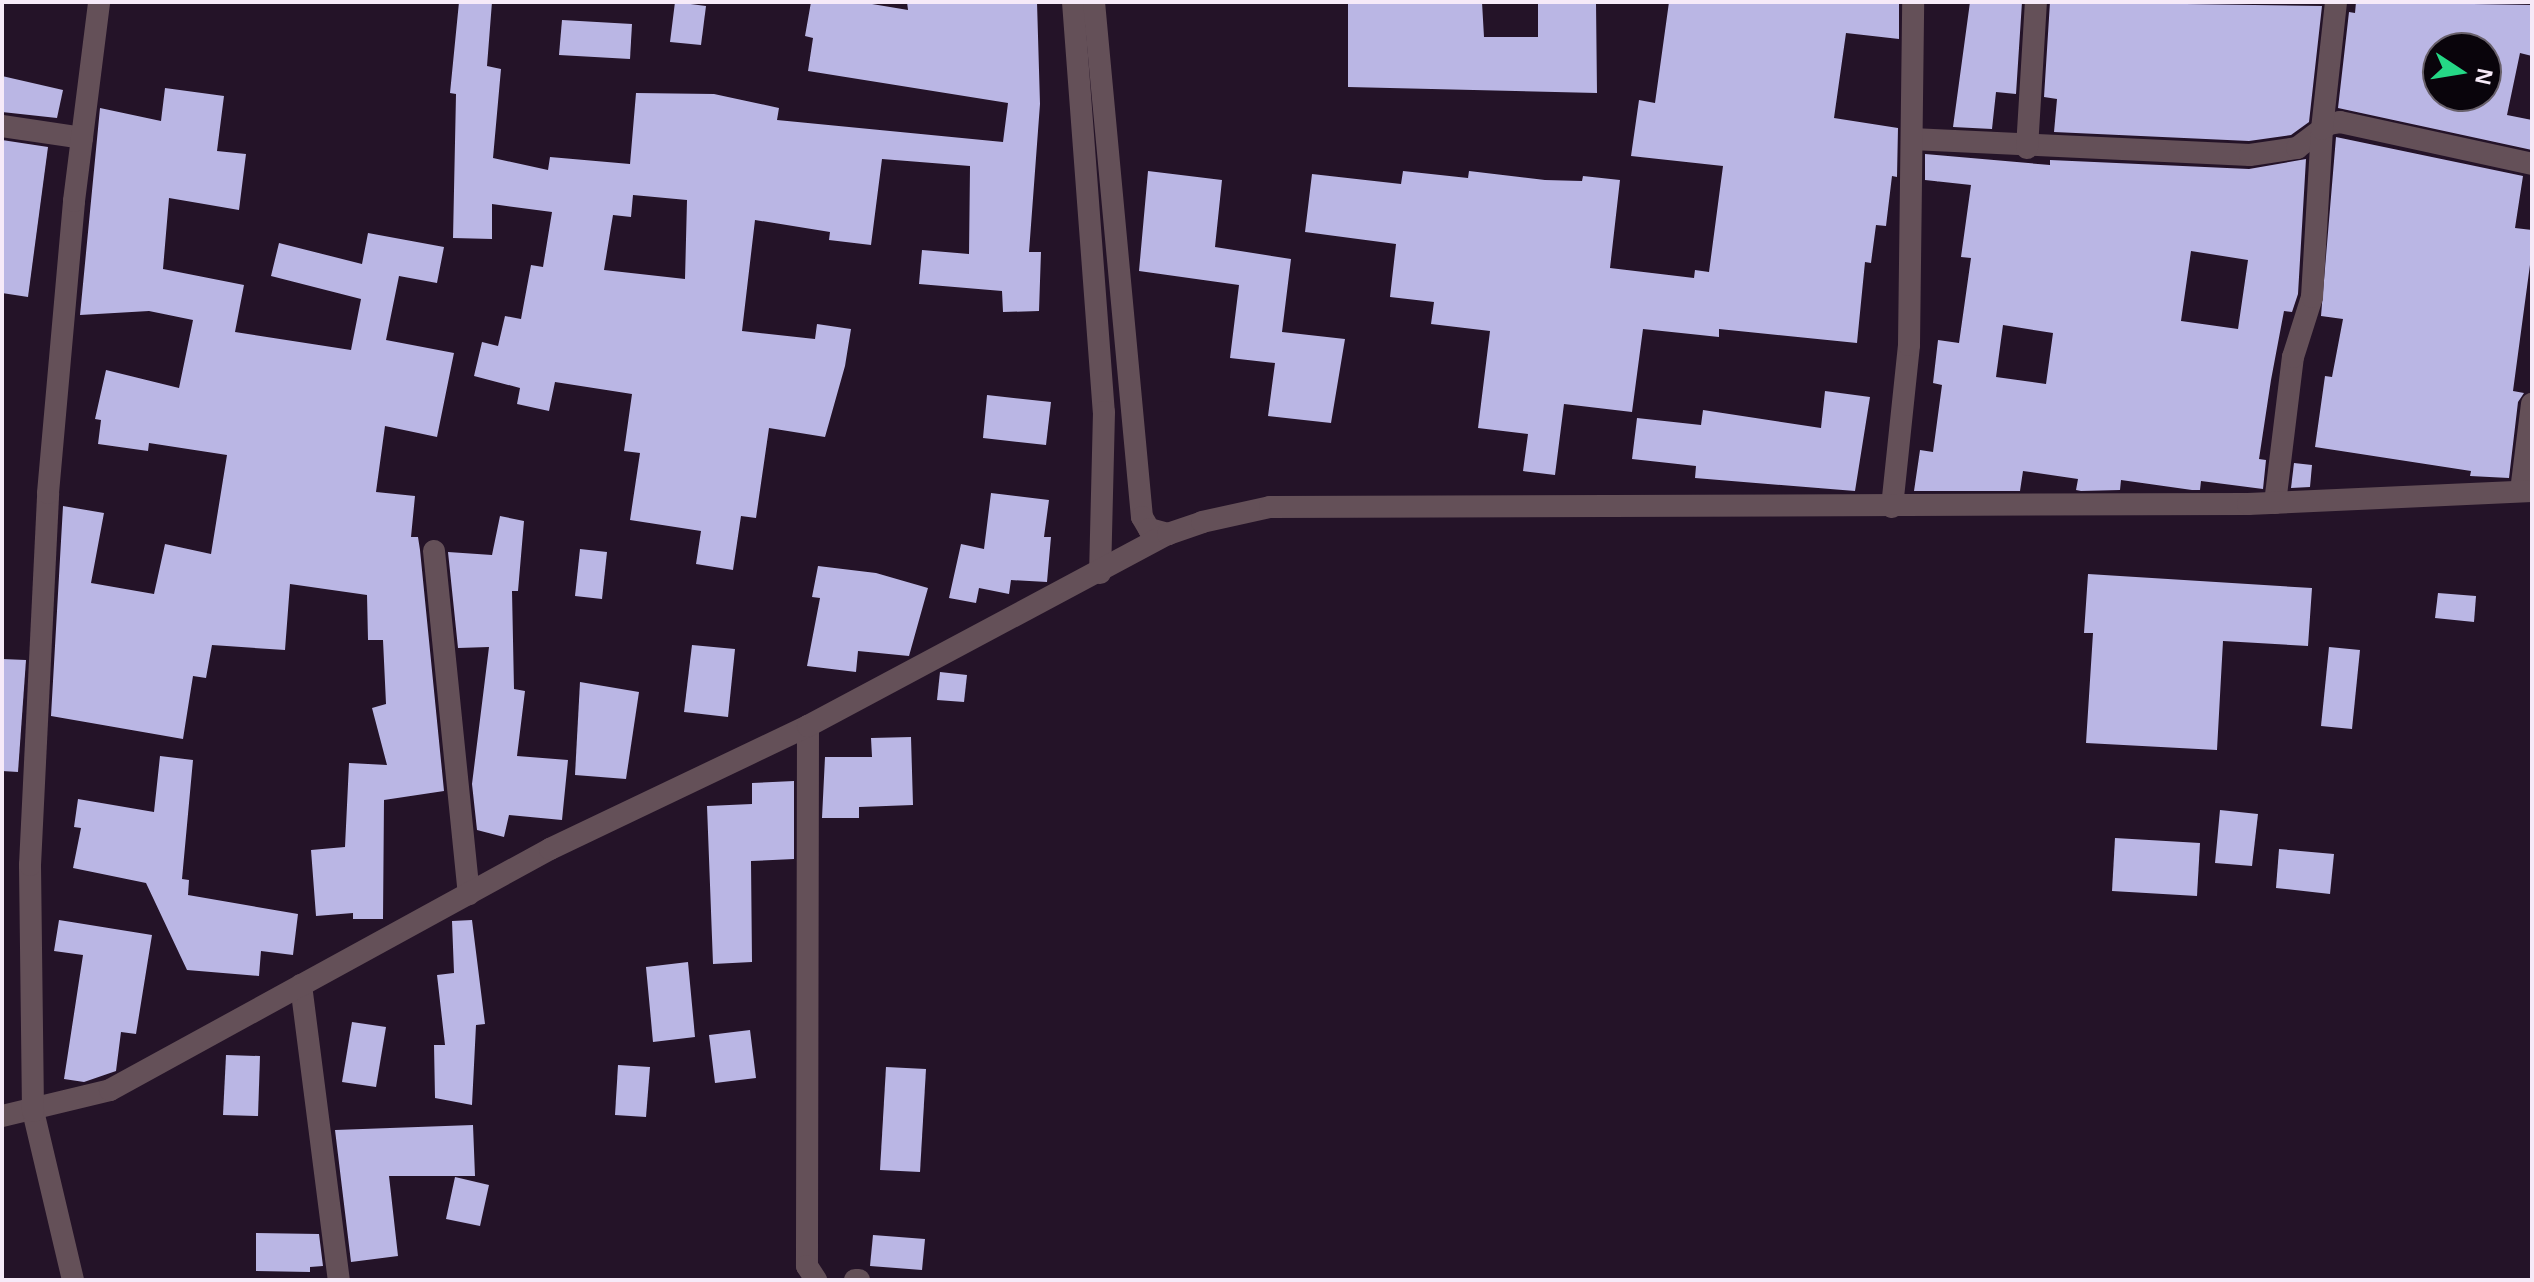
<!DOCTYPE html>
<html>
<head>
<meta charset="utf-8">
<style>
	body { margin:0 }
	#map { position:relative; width:2534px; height:1282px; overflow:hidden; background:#241328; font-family:Arial,sans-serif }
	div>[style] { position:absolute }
	.building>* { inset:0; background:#bab6e4 }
	.minor>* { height:22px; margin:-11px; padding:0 11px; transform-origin:11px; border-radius:11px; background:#645058 }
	span { translate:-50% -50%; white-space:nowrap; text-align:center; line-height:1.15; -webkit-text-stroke:8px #09040b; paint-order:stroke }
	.frame { position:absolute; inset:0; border:4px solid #f6eaf8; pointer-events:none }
	.north { position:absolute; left:2422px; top:32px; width:80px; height:80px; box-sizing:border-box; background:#09040b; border:2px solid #68606a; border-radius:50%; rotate:102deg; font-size:22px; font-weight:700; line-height:32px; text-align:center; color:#f6eaf8 }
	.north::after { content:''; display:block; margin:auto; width:28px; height:36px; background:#25d886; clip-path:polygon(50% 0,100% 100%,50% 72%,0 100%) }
</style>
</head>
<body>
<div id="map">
	<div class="building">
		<i style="clip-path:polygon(evenodd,459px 2px,492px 2px,487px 66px,501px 69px,493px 158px,548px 170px,550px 157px,630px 164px,636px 93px,714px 94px,779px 108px,777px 120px,1003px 142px,1008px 103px,808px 71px,813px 38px,805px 36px,811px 2px,860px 2px,908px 10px,907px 2px,1037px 2px,1040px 104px,1029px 252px,1041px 252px,1039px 311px,1003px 312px,1002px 291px,919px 284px,922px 250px,969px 254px,970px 166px,882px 159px,871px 245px,829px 240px,830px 232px,755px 220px,742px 331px,815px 339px,817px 324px,851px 329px,845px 366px,825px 437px,769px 428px,756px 518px,741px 516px,733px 570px,696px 564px,701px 531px,630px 520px,640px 453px,624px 451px,632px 394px,555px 382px,549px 411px,517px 404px,520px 388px,474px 376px,482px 342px,498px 346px,505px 316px,521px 319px,531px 265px,543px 267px,552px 212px,492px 204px,492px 239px,453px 238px,456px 94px,450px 93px,459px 2px,633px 195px,687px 200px,685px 279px,604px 270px,613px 215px,631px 217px,633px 195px)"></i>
		<i style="clip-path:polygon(675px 2px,706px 6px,701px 45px,670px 42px)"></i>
		<i style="clip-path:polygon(1348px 2px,1482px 2px,1484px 37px,1538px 37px,1538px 2px,1596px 2px,1597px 93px,1348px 87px)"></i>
		<i style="clip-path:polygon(1669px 2px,1899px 2px,1899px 39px,1846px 33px,1834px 118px,1898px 128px,1897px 177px,1892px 176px,1886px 226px,1876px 225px,1871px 263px,1865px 262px,1857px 343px,1719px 329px,1719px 337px,1643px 329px,1632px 412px,1564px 404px,1555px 475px,1523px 471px,1528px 434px,1478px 428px,1490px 331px,1431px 324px,1434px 302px,1390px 297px,1396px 244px,1305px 232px,1312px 174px,1401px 184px,1403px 171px,1468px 178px,1469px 171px,1545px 180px,1582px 181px,1583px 176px,1620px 180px,1610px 268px,1694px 278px,1695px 270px,1709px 272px,1723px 166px,1631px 156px,1639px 100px,1655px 103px)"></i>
		<i style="clip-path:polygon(1970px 2px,2022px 2px,2016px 94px,1996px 92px,1992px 129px,1953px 127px)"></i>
		<i style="clip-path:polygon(2050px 2px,2322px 6px,2309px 122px,2291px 135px,2249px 141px,2054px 132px,2057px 99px,2044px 97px)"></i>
		<i style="clip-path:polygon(evenodd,2356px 2px,2532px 5px,2532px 56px,2520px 53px,2507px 115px,2532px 120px,2532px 150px,2338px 108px,2349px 12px,2355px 13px,2356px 2px,2438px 48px,2486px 48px,2486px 96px,2438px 96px,2438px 48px)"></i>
		<i style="clip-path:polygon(562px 20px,632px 24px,630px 59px,559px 55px)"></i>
		<i style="clip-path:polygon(2px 76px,63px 90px,57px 118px,2px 112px)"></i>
		<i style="clip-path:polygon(165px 88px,224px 96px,217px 151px,246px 154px,239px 210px,169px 198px,163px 269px,244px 285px,235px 332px,351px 350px,361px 299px,271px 276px,279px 243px,362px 264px,368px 233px,444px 247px,437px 283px,399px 276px,386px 340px,454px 353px,437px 437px,385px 426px,376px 492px,415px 496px,411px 537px,418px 537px,420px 550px,444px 791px,384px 800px,383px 919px,353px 919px,353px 913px,316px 916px,311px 850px,345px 847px,349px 763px,387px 765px,372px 708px,386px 704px,383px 640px,368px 640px,367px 595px,290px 584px,285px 650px,212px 645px,206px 678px,193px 676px,183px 739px,51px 716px,63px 506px,104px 513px,91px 583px,154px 594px,165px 544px,211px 554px,227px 455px,149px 443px,148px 451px,98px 444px,101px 420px,95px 419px,106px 370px,179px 388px,193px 320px,149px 311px,80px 315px,100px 108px,161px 121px)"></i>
		<i style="clip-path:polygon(2336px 137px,2523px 176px,2515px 228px,2532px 230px,2532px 250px,2513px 391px,2524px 393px,2518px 402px,2509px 478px,2470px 476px,2471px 471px,2315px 447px,2325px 376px,2332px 377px,2343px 319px,2321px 316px)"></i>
		<i style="clip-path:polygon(2px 140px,48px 147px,28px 297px,2px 293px)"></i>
		<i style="clip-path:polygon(evenodd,1925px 154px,2050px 165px,2050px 160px,2249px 169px,2306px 159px,2298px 294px,2292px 312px,2284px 311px,2271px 380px,2259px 459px,2266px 460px,2263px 489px,2201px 481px,2200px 490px,2192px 490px,2121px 480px,2120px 490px,2081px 491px,2076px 490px,2078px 479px,2023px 471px,2020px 491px,1914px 491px,1920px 450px,1933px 452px,1942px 385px,1933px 383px,1938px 340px,1959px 343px,1971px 258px,1961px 257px,1971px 185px,1925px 180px,1925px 154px,2191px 251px,2248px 260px,2238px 329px,2181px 321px,2191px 251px,1925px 154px,2003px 325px,2053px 333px,2046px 384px,1996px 377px,2003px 325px)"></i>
		<i style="clip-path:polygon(1148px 171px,1222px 180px,1215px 247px,1291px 259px,1282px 332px,1345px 339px,1331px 423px,1268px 416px,1275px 363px,1230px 358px,1239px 285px,1139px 271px)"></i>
		<i style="clip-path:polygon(1825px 391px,1870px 397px,1855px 491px,1695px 478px,1696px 466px,1632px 459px,1637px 418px,1701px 425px,1703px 410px,1821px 428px)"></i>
		<i style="clip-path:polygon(987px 395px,1051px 402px,1046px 445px,983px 438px)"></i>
		<i style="clip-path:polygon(2294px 463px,2312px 465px,2310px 487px,2291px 488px)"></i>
		<i style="clip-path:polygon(991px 493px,1049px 500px,1044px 537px,1051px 537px,1047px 582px,1011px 580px,1009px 594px,979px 588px,976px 603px,949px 598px,961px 544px,984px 549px)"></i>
		<i style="clip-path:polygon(500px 516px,524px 521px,518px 591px,512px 591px,514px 689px,525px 691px,517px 756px,568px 760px,562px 820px,509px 815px,504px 837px,477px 830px,472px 784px,489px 647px,458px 648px,448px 552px,492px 555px)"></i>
		<i style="clip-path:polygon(580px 549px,607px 552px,602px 599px,575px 596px)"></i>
		<i style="clip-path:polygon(818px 566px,876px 573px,928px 588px,909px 656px,858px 651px,856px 672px,807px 666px,820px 598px,812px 597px)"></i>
		<i style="clip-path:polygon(2088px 574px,2312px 588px,2308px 646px,2223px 641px,2217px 750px,2086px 743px,2093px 633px,2084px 633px)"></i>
		<i style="clip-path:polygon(2438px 593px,2476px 596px,2474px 622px,2435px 618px)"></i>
		<i style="clip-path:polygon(692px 645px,735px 649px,728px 717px,684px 712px)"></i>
		<i style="clip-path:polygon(2329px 647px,2360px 650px,2352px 729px,2321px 726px)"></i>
		<i style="clip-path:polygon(2px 659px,26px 660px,18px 772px,2px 771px)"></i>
		<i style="clip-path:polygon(940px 672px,967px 675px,964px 702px,937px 700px)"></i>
		<i style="clip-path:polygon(580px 682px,639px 692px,626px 779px,575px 775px)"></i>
		<i style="clip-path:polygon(911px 737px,913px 805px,859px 807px,859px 818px,822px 818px,825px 757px,872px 757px,871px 738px)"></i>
		<i style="clip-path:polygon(160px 756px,193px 760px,182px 879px,189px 880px,188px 895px,298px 914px,293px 955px,261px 951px,259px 976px,187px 970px,146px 883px,73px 868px,81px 828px,74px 827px,78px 799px,154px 812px)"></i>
		<i style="clip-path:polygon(794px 781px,794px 859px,751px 861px,752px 962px,713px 964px,707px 806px,752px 804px,752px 783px)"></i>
		<i style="clip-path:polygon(2220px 810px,2258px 814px,2252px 866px,2215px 863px)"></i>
		<i style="clip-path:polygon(2115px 838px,2200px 843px,2197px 896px,2112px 891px)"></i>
		<i style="clip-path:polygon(2279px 849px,2334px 854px,2330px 894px,2276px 888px)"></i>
		<i style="clip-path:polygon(59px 920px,152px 935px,136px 1034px,121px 1032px,116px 1071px,84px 1082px,64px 1079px,83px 955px,54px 951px)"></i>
		<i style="clip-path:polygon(472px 920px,485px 1024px,476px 1025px,472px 1105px,435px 1098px,434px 1045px,445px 1045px,437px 975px,454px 973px,452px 921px)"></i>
		<i style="clip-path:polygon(688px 962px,695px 1037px,653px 1042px,646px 967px)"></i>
		<i style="clip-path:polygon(352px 1022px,386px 1027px,376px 1087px,342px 1082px)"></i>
		<i style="clip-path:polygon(750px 1030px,756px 1078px,715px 1083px,709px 1035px)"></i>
		<i style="clip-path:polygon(226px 1055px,260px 1056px,258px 1116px,223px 1115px)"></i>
		<i style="clip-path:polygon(618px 1065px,650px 1067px,646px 1117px,615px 1115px)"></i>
		<i style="clip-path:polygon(886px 1067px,926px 1069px,920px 1172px,880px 1170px)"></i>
		<i style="clip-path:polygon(473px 1125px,475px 1176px,389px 1176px,398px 1256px,351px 1262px,335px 1130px)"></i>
		<i style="clip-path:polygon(455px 1177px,489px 1185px,480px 1226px,446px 1219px)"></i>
		<i style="clip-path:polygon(256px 1233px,319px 1234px,323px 1266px,310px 1267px,310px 1272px,256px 1271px)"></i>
		<i style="clip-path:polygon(873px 1235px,925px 1239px,922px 1270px,870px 1266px)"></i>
	</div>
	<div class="minor">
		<i style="left:1073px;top:2px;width:411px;rotate:85.7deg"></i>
		<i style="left:1104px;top:412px;width:161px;rotate:91.4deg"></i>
		<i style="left:1094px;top:2px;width:517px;rotate:84.68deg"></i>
		<i style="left:1142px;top:517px;width:14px;rotate:60deg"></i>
		<i style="left:1149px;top:529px;width:20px;rotate:15deg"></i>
		<i style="left:2px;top:126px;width:81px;rotate:8.5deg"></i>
		<i style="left:1912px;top:139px;width:338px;rotate:2.7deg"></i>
		<i style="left:2250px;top:155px;width:48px;rotate:-8.5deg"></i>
		<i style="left:2297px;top:148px;width:40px;rotate:-37deg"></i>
		<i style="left:2329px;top:124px;width:11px;rotate:-10deg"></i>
		<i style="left:2340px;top:122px;width:197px;rotate:12.3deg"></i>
		<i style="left:2027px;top:148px;width:146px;rotate:-86.5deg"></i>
		<i style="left:2521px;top:491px;width:88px;rotate:-82.8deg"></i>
		<i style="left:2275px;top:503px;width:147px;rotate:-83deg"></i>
		<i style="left:2293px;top:357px;width:63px;rotate:-72.4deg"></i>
		<i style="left:2312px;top:297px;width:168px;rotate:-86.6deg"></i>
		<i style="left:2322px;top:129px;width:128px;rotate:-83.7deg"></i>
		<i style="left:1892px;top:507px;width:163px;rotate:-84deg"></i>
		<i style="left:1909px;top:345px;width:343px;rotate:-89.3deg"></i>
		<i style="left:434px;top:551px;width:345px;rotate:84.2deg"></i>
		<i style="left:808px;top:726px;width:540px;rotate:90.11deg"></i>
		<i style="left:807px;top:1266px;width:17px;rotate:57deg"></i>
		<i style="left:301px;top:985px;width:297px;rotate:82.7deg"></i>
		<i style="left:2px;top:1116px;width:111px;rotate:-13.5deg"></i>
		<i style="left:110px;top:1090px;width:502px;rotate:-28.71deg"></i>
		<i style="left:550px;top:849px;width:286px;rotate:-25.5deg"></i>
		<i style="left:808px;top:726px;width:408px;rotate:-28.1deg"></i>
		<i style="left:1168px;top:534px;width:36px;rotate:-19deg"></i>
		<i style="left:1202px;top:522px;width:70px;rotate:-12.4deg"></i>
		<i style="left:1270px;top:507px;width:978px;rotate:-0.18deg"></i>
		<i style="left:2248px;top:504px;width:284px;rotate:-2.6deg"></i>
		<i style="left:73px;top:1280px;width:174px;rotate:-103.3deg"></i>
		<i style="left:33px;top:1111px;width:246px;rotate:-90.7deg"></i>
		<i style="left:30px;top:865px;width:372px;rotate:-87.2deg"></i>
		<i style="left:48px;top:493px;width:293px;rotate:-84.9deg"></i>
		<i style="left:74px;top:201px;width:201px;rotate:-82.8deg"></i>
		<i style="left:855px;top:1280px;width:4px"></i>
	</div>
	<div class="frame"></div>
	<div class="north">N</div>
</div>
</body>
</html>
